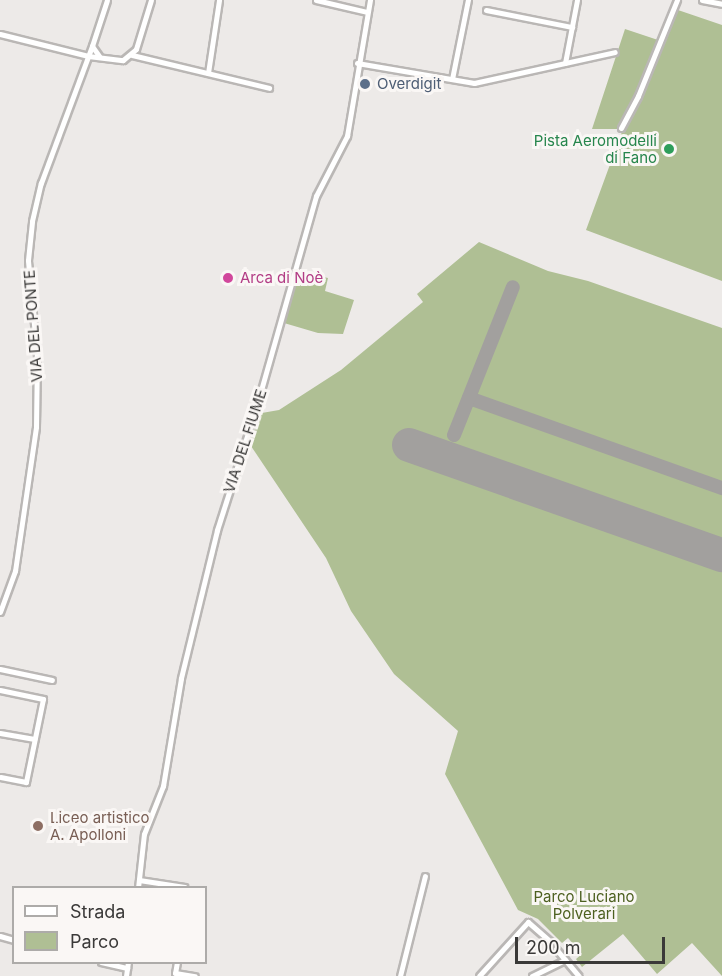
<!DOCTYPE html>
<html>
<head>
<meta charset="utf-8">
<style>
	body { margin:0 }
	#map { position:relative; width:722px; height:976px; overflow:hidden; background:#edeae8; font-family:Inter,sans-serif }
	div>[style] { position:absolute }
	.green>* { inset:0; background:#afbf94 }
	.taxiway>* { height:14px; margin:-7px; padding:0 7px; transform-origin:7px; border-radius:7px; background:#a2a09e }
	.runway>* { height:34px; margin:-17px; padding:0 17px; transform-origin:17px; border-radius:17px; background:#a2a09e }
	.roads { filter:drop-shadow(2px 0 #bab7b5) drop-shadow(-2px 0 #bab7b5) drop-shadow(0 2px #bab7b5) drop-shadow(0 -2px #bab7b5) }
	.minor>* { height:5px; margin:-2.5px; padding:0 2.5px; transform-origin:2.5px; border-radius:2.5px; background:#fff }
	.dots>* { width:16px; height:16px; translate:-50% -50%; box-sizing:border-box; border:3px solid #faf7f5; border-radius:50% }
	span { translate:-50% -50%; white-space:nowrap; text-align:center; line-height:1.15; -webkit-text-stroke:6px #faf7f5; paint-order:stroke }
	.service-label { font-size:15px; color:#4e5e75 }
	.left { translate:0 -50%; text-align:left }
	.leisure-label { font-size:15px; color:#27864d }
	.right { translate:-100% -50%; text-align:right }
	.hotel-label { font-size:15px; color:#b23c85 }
	.street-label { font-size:15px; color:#3a3938 }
	.education-label { font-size:15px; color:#785e54 }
	.park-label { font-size:15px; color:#4d6020 }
	.legend { position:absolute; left:12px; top:886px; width:195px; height:78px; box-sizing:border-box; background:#faf7f5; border:2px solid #adaba9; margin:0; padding:8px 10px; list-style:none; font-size:18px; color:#3a3938 }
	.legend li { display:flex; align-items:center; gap:12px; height:30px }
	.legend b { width:30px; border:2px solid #adaba9 }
	.scale { position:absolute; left:515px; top:937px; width:150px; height:27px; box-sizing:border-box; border:3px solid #3a3938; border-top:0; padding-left:8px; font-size:18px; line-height:21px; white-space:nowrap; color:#3a3938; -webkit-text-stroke:4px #faf7f5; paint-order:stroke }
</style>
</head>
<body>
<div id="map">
	<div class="green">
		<i style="clip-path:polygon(675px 9px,722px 25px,722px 281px,586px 230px,623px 129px,592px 129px,625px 29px,658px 40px)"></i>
		<i style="clip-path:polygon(479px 242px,548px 271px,588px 281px,722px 328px,722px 976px,692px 943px,657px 974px,623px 934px,582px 967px,576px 959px,582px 954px,568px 938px,562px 943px,538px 919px,518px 910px,445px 774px,458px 731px,394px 674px,351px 611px,326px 558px,249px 443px,256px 414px,279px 410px,341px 370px,423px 302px,417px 294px)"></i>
		<i style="clip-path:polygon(297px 271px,328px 278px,325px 291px,354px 300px,343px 334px,318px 333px,284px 323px)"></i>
	</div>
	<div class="taxiway">
		<i style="left:469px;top:398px;width:269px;rotate:19.6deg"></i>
		<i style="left:454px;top:435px;width:159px;rotate:-68.3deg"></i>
	</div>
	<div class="runway">
		<i style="left:409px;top:445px;width:332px;rotate:19.4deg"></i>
	</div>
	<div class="roads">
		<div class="minor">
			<i style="left:316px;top:0;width:52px;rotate:13.2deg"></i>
			<i style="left:702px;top:0;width:20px;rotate:11deg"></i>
			<i style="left:486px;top:10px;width:88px;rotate:11.2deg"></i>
			<i style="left:0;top:34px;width:91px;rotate:14deg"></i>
			<i style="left:88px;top:56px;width:35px;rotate:7deg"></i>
			<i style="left:123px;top:60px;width:17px;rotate:-40deg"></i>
			<i style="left:136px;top:49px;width:51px;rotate:-73deg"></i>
			<i style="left:132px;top:55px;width:141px;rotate:13.5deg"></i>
			<i style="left:99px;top:56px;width:12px;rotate:-125deg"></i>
			<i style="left:92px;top:46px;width:48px;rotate:-71.9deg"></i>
			<i style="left:357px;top:63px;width:119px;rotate:9.7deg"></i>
			<i style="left:474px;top:83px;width:144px;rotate:-12.4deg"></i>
			<i style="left:565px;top:63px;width:64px;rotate:-79.2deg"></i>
			<i style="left:208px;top:73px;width:74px;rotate:-81.4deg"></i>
			<i style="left:452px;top:79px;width:81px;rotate:-78.6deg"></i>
			<i style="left:621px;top:128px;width:36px;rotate:-62deg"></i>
			<i style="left:638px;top:96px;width:104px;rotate:-67.9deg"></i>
			<i style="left:0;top:612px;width:44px;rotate:-69.9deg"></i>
			<i style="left:15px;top:571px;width:146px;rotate:-81.7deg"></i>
			<i style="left:36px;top:427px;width:71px;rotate:-89.2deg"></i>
			<i style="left:37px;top:356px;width:96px;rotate:-95.4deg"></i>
			<i style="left:28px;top:260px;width:39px;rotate:-84deg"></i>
			<i style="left:32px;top:221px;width:39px;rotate:-77deg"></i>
			<i style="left:41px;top:183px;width:146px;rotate:-69.6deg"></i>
			<i style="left:0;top:669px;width:53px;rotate:11.9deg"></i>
			<i style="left:0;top:690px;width:44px;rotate:11.8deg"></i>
			<i style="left:43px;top:699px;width:85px;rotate:101.6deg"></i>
			<i style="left:26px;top:782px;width:26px;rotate:-169deg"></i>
			<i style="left:0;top:733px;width:35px;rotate:10deg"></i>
			<i style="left:139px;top:880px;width:46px;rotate:8.8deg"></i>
			<i style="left:138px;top:888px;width:54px;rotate:-83.7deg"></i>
			<i style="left:144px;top:834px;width:52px;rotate:-68.4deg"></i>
			<i style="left:163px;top:786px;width:109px;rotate:-80.5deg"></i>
			<i style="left:181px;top:678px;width:152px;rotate:-76.3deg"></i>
			<i style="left:217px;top:530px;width:128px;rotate:-72.3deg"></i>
			<i style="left:256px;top:408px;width:220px;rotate:-74.2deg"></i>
			<i style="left:316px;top:196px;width:68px;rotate:-62.7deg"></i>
			<i style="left:347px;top:136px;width:138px;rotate:-80.4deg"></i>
			<i style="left:0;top:936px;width:15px;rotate:16deg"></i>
			<i style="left:556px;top:949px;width:35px;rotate:50deg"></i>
			<i style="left:101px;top:962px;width:27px;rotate:13deg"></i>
			<i style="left:177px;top:962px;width:11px;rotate:100deg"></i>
			<i style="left:175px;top:973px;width:20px;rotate:9deg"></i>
			<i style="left:126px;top:976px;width:14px;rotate:-82deg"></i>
			<i style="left:400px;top:976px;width:103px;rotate:-76deg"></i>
			<i style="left:479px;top:976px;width:73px;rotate:-47.8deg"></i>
			<i style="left:528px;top:922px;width:29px;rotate:41deg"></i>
			<i style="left:532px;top:976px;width:37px;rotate:-26deg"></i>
		</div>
	</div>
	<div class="dots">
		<i style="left:365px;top:84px;background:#5c6f8a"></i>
		<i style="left:669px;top:149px;background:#2e9e5b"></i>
		<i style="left:228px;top:278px;background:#d1479c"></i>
		<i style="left:38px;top:826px;background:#8d6e63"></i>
	</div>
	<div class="service-label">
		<span class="left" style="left:377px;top:84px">Overdigit</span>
	</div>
	<div class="leisure-label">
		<span class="right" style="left:657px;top:149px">Pista Aeromodelli<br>di Fano</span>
	</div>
	<div class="hotel-label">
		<span class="left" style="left:240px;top:278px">Arca di Noè</span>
	</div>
	<div class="street-label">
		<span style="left:33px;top:326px;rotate:-94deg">VIA DEL PONTE</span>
		<span style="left:245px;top:441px;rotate:-72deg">VIA DEL FIUME</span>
	</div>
	<div class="education-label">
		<span class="left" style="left:50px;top:826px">Liceo artistico<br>A. Apolloni</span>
	</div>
	<div class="park-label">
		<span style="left:584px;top:905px">Parco Luciano<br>Polverari</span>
	</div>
	<ul class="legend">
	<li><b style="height:8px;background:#fff"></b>Strada</li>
	<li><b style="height:16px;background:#afbf94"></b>Parco</li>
	</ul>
	<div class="scale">200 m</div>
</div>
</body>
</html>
